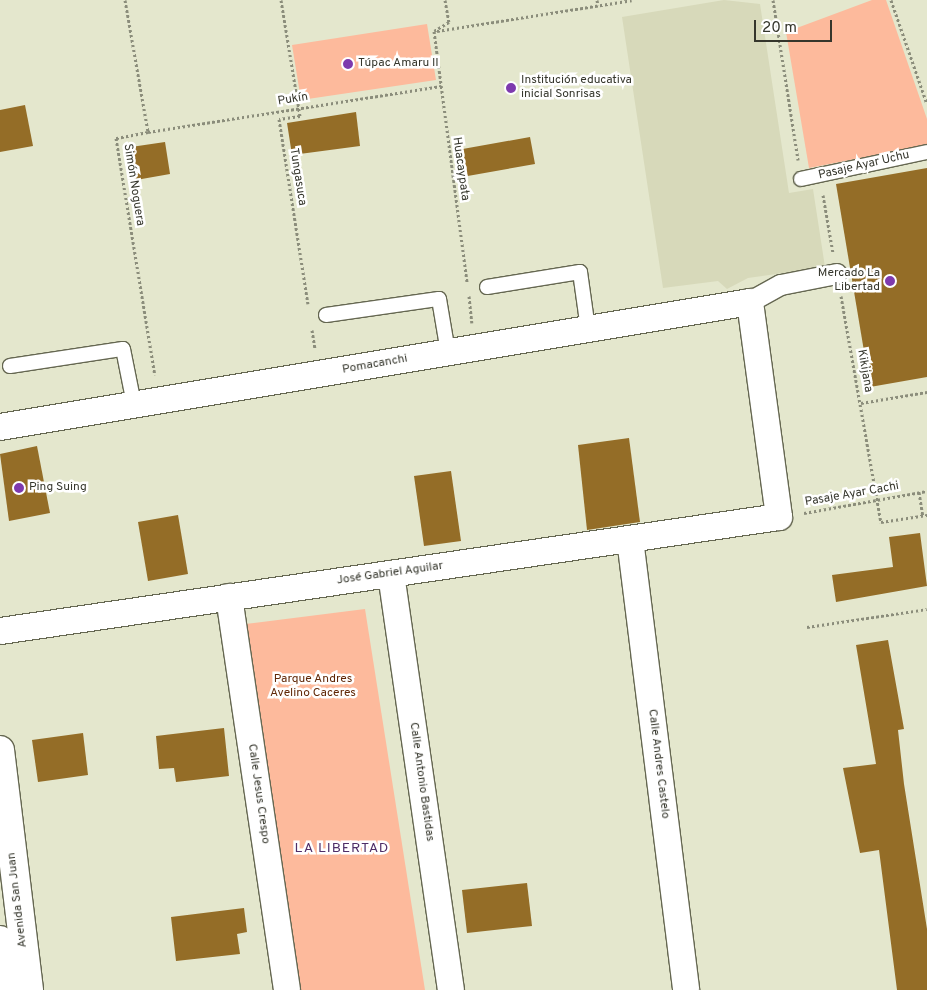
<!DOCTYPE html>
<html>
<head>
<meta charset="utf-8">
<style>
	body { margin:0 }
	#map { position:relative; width:927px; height:990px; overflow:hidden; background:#e4e7cd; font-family:Overpass,sans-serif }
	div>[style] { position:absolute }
	.built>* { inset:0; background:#d7d9ba }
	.green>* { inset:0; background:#fdba9c }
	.building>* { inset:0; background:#946d27 }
	.path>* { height:3px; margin-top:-1.5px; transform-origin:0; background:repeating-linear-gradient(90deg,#8b8d7b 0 2.5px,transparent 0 5px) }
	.roads { filter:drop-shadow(1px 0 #656751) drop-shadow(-1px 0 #656751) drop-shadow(0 1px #656751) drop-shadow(0 -1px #656751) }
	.service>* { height:14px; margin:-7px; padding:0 7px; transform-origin:7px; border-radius:7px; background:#fff }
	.pedestrian>* { height:20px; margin:-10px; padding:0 10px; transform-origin:10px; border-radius:10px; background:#fff }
	.minor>* { height:26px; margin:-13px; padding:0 13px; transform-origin:13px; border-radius:13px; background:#fff }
	.tertiary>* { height:28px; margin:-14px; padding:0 14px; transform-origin:14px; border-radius:14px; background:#fff }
	.dots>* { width:14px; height:14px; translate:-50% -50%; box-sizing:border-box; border:2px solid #fff; border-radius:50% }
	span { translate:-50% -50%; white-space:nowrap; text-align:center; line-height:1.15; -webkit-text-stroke:5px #fff; paint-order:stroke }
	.poi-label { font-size:12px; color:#35362c }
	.left { translate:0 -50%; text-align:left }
	.right { translate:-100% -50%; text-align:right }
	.street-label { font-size:12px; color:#35362c }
	.park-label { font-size:12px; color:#602807 }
	.neighbourhood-label { font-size:14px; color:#4e2e68; letter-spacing:1px }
	.scale { position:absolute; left:754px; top:20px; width:78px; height:22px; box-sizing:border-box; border:2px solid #35362c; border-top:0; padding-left:6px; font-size:15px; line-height:18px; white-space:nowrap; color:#35362c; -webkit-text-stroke:4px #fff; paint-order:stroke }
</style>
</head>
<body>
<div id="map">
	<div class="built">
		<i style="clip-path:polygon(724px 0,760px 4px,789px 193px,813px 189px,825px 267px,748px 278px,727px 289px,718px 281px,663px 288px,622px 17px)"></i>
	</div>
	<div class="green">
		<i style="clip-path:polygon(872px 0,886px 0,927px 119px,927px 145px,809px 168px,786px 32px)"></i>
		<i style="clip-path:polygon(427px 24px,436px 80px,301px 100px,292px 45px)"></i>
		<i style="clip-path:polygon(365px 609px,425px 990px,301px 990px,237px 625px)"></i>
	</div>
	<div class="building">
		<i style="clip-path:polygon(25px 105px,33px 146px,0 152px,0 110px)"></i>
		<i style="clip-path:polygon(356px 112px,360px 146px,292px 155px,287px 123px)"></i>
		<i style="clip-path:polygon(530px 137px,535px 164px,462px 177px,457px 150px)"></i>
		<i style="clip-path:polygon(165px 142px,170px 174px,136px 180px,131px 147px)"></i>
		<i style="clip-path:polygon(927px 168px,927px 377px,870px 387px,836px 184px)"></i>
		<i style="clip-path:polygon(629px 438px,640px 522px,587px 530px,578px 445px)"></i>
		<i style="clip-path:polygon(37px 446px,50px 513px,9px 521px,0 454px)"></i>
		<i style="clip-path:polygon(451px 471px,461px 541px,424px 546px,414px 476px)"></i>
		<i style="clip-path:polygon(178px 515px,188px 574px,148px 581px,138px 522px)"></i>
		<i style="clip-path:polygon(920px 533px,927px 586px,836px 602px,832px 575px,893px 567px,889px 537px)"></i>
		<i style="clip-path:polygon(888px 640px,904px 729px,898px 730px,904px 784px,927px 929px,927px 990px,897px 990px,879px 850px,860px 853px,843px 768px,876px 764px,856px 645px)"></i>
		<i style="clip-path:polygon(224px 728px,229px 776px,176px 782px,174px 768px,159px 769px,156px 736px)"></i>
		<i style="clip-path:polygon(83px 733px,88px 775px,38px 782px,32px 740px)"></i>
		<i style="clip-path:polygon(527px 883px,532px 926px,467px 933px,462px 890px)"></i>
		<i style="clip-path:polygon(244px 908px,247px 932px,237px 934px,240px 954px,176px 961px,171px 917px)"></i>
	</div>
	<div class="path">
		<i style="left:125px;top:0;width:134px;rotate:80.1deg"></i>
		<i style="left:148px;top:132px;width:33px;rotate:169deg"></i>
		<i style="left:116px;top:138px;width:240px;rotate:80.7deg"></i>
		<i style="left:281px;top:0;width:118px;rotate:80.7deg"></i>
		<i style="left:300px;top:116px;width:21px;rotate:172deg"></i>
		<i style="left:279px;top:119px;width:187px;rotate:81.1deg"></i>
		<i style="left:445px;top:0;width:22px;rotate:80deg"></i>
		<i style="left:449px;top:22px;width:17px;rotate:149deg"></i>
		<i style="left:434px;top:31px;width:254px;rotate:82.5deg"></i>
		<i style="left:597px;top:0;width:5px;rotate:79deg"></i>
		<i style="left:773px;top:0;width:162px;rotate:81.1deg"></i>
		<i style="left:891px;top:0;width:110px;rotate:70.9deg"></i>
		<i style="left:437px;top:31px;width:197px;rotate:-9deg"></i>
		<i style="left:148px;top:132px;width:297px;rotate:-8.9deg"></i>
		<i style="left:823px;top:195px;width:59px;rotate:80.2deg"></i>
		<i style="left:469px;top:296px;width:27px;rotate:84deg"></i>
		<i style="left:841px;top:296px;width:230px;rotate:80deg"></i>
		<i style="left:881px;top:522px;width:47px;rotate:-8.7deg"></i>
		<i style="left:312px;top:330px;width:19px;rotate:81deg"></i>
		<i style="left:861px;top:403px;width:67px;rotate:-9.5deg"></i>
		<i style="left:919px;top:492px;width:24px;rotate:81deg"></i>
		<i style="left:804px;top:513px;width:125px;rotate:-10.1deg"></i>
		<i style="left:807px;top:627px;width:121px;rotate:-8.5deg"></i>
	</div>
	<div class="roads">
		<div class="service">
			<i style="left:801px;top:179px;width:129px;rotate:-12.1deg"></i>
			<i style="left:487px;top:287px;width:94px;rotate:-9.2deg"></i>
			<i style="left:580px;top:272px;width:58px;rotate:82deg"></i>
			<i style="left:326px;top:315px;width:114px;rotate:-8.1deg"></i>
			<i style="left:439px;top:299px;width:54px;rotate:80.4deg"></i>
			<i style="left:10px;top:366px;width:114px;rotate:-8.6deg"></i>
			<i style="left:123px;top:349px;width:56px;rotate:78.7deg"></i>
		</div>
		<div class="pedestrian">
			<i style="left:750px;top:302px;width:35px;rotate:-29deg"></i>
			<i style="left:781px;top:285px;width:57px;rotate:-11.1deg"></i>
		</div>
		<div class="minor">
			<i style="left:0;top:427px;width:760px;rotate:-9.46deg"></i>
			<i style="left:750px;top:302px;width:217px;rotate:82.3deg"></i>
			<i style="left:779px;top:517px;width:787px;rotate:171.67deg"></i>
			<i style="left:630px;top:539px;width:454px;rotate:82.9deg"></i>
			<i style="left:391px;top:574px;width:420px;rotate:81.8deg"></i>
			<i style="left:229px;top:597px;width:397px;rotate:81.6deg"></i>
		</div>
		<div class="tertiary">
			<i style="left:0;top:750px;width:242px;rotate:83.1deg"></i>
			<i style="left:0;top:940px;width:50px;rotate:83.2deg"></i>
		</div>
	</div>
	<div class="dots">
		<i style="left:348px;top:64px;background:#7e3aae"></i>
		<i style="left:511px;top:88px;background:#7e3aae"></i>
		<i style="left:890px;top:281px;background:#7e3aae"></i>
		<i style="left:19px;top:488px;background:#7e3aae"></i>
	</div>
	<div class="poi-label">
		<span class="left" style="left:358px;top:64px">Túpac Amaru II</span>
		<span class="left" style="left:521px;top:88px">Institución educativa<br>inicial Sonrisas</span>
		<span class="right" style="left:880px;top:281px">Mercado La<br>Libertad</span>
		<span class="left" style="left:29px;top:488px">Ping Suing</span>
	</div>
	<div class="street-label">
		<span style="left:293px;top:100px;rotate:-9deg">Pukín</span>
		<span style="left:864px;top:166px;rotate:-13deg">Pasaje Ayar Uchu</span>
		<span style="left:460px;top:169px;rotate:82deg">Huacaypata</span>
		<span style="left:297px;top:177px;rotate:81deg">Tungasuca</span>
		<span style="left:133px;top:185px;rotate:81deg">Simón Noguera</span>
		<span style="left:375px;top:365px;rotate:-10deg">Pomacanchi</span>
		<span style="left:864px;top:371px;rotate:80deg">Kikijana</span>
		<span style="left:852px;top:495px;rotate:-10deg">Pasaje Ayar Cachi</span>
		<span style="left:390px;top:574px;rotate:-8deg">José Gabriel Aguilar</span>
		<span style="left:658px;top:764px;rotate:83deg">Calle Andres Castelo</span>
		<span style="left:421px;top:782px;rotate:82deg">Calle Antonio Bastidas</span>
		<span style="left:258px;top:794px;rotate:82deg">Calle Jesus Crespo</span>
		<span style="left:18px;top:900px;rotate:-97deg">Avenida San Juan</span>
	</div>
	<div class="park-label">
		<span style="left:313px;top:687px">Parque Andres<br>Avelino Caceres</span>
	</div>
	<div class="neighbourhood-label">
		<span style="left:342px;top:849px">LA LIBERTAD</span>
	</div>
	<div class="scale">20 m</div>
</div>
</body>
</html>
